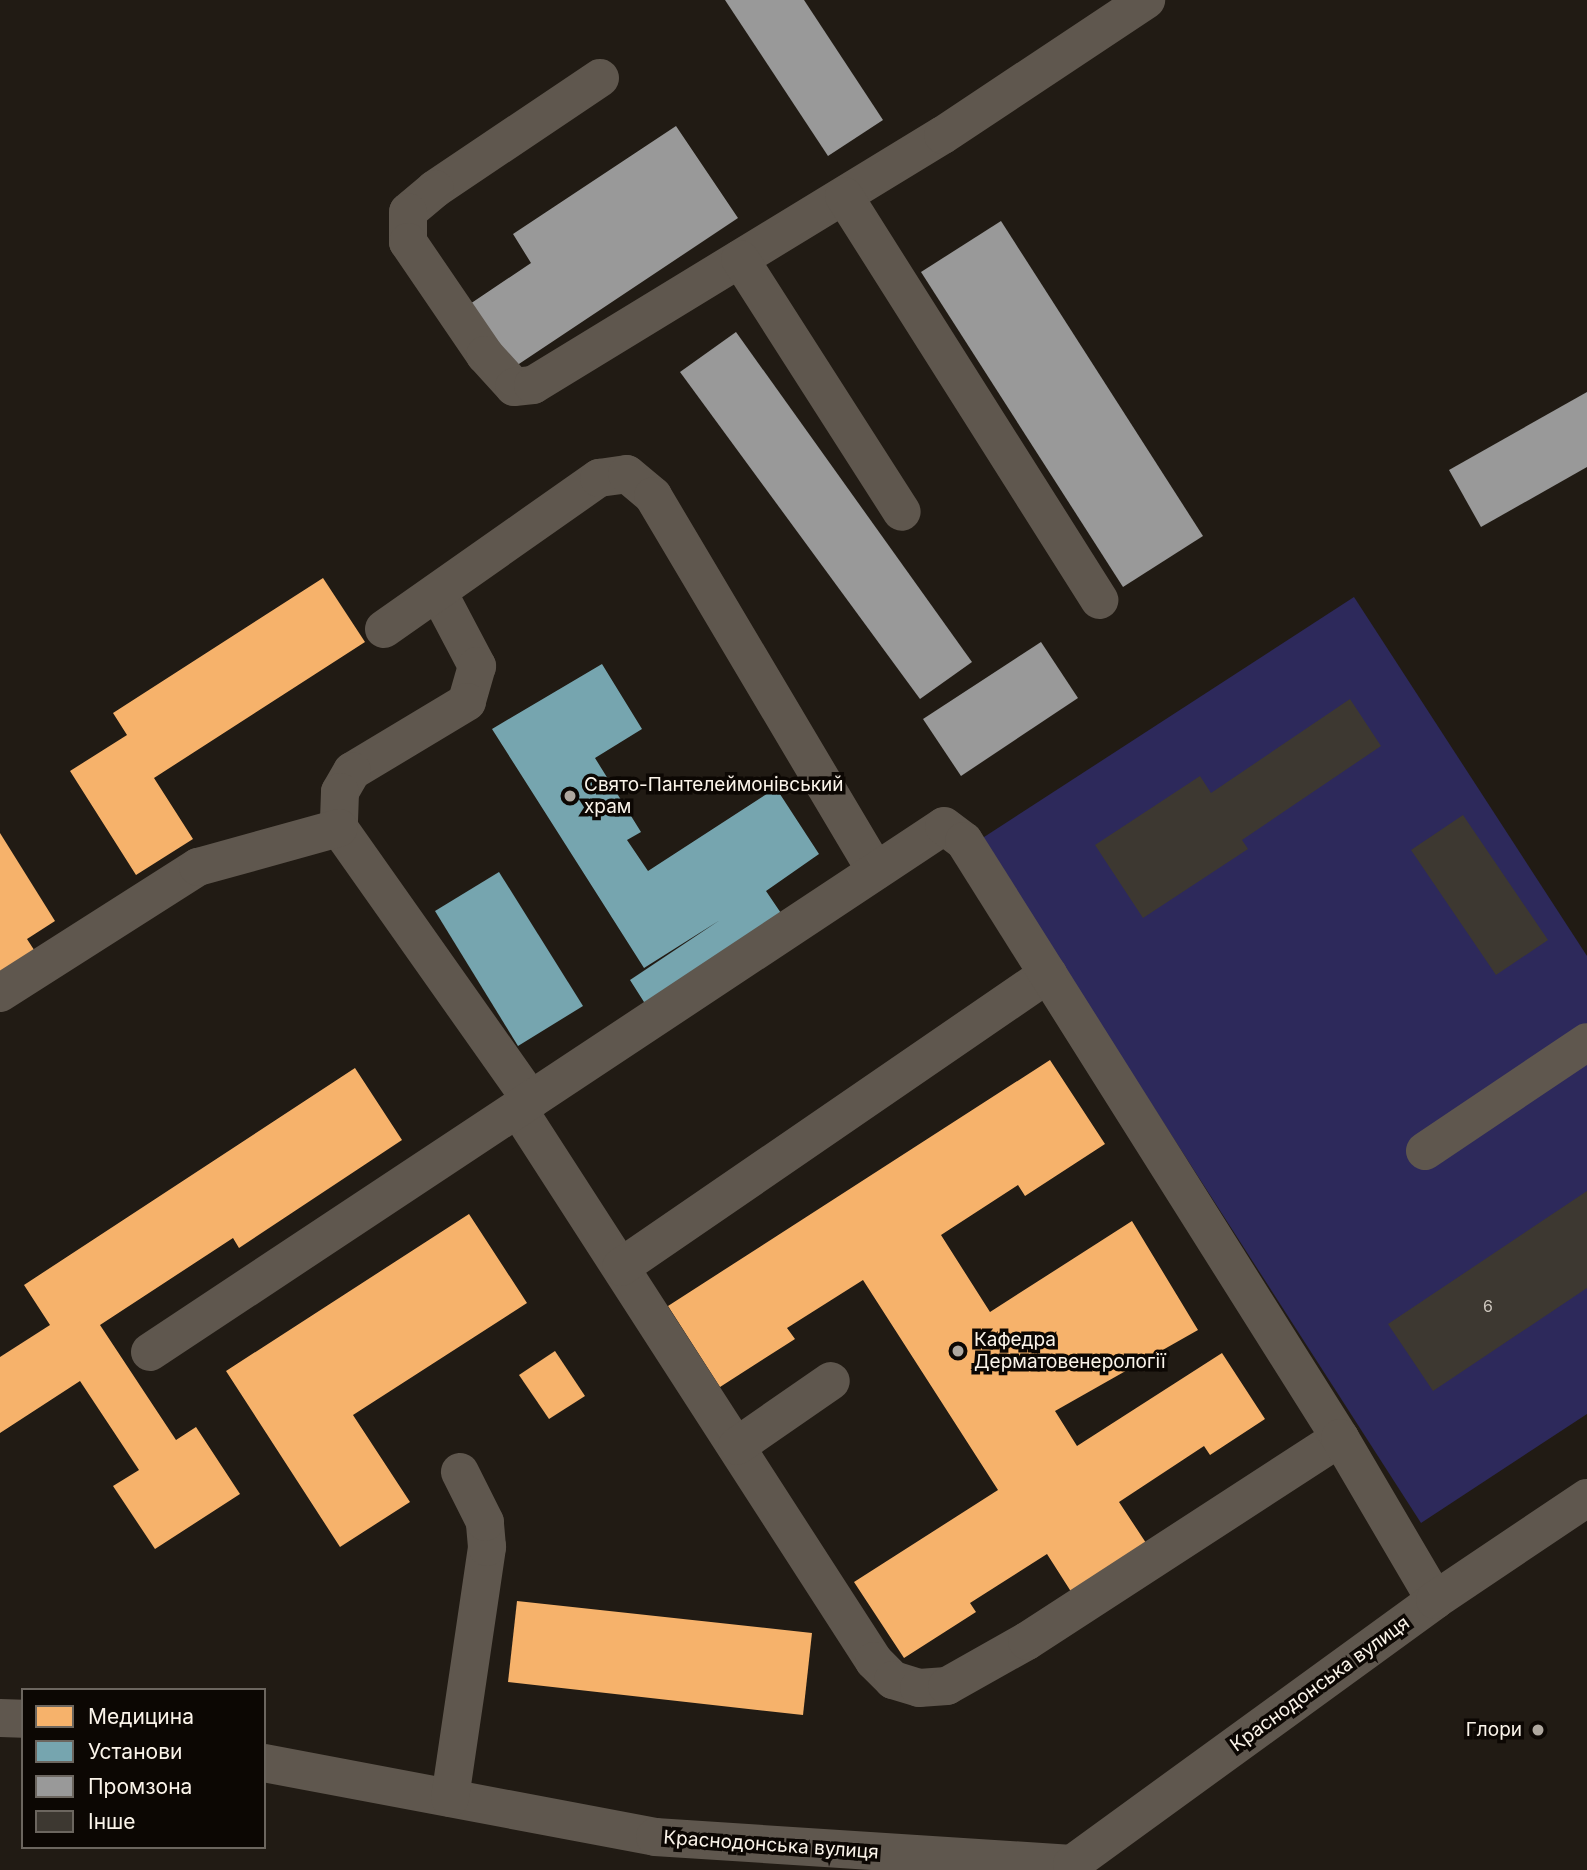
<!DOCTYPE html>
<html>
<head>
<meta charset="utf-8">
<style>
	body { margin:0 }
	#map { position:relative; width:1587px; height:1870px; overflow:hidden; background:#211b14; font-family:Inter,sans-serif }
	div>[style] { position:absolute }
	.green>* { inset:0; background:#2d295b }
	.health>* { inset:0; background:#f6b26b }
	.public>* { inset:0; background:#76a5af }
	.industry>* { inset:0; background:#999 }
	.building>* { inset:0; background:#3d3831 }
	.minor>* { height:38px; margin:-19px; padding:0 19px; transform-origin:19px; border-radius:19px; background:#5f574e }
	.dots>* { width:19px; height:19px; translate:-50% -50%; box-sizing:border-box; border:4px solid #0c0703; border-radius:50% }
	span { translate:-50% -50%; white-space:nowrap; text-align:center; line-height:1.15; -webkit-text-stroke:7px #0c0703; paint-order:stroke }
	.number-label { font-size:16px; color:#ccc5bc }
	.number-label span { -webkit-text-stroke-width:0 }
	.poi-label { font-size:19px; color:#fbf4ea }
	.left { translate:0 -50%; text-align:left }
	.right { translate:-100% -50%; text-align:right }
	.street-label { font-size:19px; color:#fbf4ea }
	.legend { position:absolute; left:21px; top:1688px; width:245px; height:161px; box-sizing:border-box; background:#0c0703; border:2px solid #6c665f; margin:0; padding:9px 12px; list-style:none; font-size:21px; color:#fbf4ea }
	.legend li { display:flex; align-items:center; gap:14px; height:35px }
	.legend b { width:35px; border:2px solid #6c665f }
</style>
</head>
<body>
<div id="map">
	<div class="green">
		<i style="clip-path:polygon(1354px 597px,1587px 956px,1587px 1414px,1421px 1523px,981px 839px)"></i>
	</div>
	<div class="health">
		<i style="clip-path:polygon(323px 578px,365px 642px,154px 778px,193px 839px,136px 875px,70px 771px,127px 735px,113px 713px)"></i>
		<i style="clip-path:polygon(0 833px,55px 921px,27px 939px,38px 956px,0 981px)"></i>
		<i style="clip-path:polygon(1050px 1060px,1105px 1144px,1025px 1196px,1018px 1185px,941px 1235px,990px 1312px,1132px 1221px,1198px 1330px,1055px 1411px,1077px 1446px,1222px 1353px,1265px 1419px,1210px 1455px,1204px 1446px,1119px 1502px,1152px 1552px,1077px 1601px,1047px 1554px,970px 1603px,976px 1612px,904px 1658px,854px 1582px,998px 1490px,863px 1280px,787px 1328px,795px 1339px,720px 1387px,668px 1306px)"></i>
		<i style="clip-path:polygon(355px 1068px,402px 1140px,239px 1248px,233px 1238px,100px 1325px,176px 1440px,196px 1427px,240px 1494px,155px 1549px,113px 1486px,139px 1470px,80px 1381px,0 1433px,0 1357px,50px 1325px,24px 1285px)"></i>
		<i style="clip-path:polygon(469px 1214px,527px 1303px,353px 1415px,410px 1502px,340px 1547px,226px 1371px)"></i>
		<i style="clip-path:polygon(555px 1351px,585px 1396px,549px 1419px,519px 1375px)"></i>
		<i style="clip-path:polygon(517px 1601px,812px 1633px,803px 1715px,508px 1682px)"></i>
	</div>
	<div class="public">
		<i style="clip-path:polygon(602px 664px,642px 729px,595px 758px,641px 832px,627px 840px,648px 871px,776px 788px,819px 854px,766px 891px,787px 922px,651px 1013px,630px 980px,720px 920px,644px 968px,492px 729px)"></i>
		<i style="clip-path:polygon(499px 872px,583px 1006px,518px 1046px,435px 911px)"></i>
	</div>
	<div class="industry">
		<i style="clip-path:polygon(725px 0,804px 0,883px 120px,828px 156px)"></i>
		<i style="clip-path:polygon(676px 126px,738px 218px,507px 372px,464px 308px,531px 263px,513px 234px)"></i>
		<i style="clip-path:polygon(1001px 221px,1203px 536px,1123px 587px,921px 272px)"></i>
		<i style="clip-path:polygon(736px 332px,972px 662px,920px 699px,680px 372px)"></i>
		<i style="clip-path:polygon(1587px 392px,1587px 467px,1481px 527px,1449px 470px)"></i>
		<i style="clip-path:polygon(1041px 642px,1078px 698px,961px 776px,923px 719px)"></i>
	</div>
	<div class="building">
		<i style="clip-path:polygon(1350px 699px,1381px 746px,1242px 840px,1248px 849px,1143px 918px,1095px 845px,1200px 776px,1211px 793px)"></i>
		<i style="clip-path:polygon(1463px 815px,1548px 940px,1496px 975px,1411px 850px)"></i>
		<i style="clip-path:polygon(1587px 1191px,1587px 1288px,1433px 1391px,1388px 1324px)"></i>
	</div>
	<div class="minor">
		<i style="left:600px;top:78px;width:199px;rotate:146.1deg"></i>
		<i style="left:435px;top:189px;width:35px;rotate:140deg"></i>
		<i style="left:408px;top:212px;width:30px;rotate:90deg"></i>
		<i style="left:408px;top:242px;width:137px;rotate:55.7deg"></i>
		<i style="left:485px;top:355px;width:43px;rotate:47.8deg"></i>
		<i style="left:514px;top:387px;width:19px;rotate:-6deg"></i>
		<i style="left:533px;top:385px;width:480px;rotate:-31.4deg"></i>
		<i style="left:943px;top:135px;width:244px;rotate:-33.6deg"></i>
		<i style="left:844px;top:196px;width:478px;rotate:57.7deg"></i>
		<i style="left:740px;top:259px;width:300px;rotate:57.4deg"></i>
		<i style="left:438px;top:592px;width:84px;rotate:62.2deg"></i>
		<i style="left:477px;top:666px;width:37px;rotate:106deg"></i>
		<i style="left:467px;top:702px;width:134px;rotate:149deg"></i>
		<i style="left:352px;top:771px;width:24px;rotate:120deg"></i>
		<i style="left:340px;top:792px;width:36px;rotate:92deg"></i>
		<i style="left:339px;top:828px;width:333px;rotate:54.8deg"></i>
		<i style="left:384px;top:629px;width:263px;rotate:-35.1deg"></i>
		<i style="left:599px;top:478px;width:28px;rotate:-8deg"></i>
		<i style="left:627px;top:474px;width:34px;rotate:40deg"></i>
		<i style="left:653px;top:496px;width:436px;rotate:59.3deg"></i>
		<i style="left:0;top:993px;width:235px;rotate:-32.5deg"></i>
		<i style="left:198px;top:867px;width:146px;rotate:-15.5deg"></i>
		<i style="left:518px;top:1109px;width:657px;rotate:57.18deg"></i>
		<i style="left:874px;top:1661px;width:27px;rotate:45deg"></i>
		<i style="left:893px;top:1680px;width:27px;rotate:17deg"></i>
		<i style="left:919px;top:1688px;width:28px;rotate:-4deg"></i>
		<i style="left:947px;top:1686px;width:92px;rotate:-29.4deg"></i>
		<i style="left:1027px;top:1641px;width:373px;rotate:-33deg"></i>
		<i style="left:1425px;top:1151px;width:195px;rotate:-33.9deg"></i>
		<i style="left:621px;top:1267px;width:518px;rotate:-34.46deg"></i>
		<i style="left:150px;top:1352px;width:952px;rotate:-33.52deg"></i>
		<i style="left:944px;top:826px;width:25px;rotate:37deg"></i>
		<i style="left:964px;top:841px;width:706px;rotate:57.8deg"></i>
		<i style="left:1340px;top:1438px;width:188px;rotate:59.6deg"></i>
		<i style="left:737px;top:1446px;width:114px;rotate:-34.7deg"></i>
		<i style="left:0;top:1718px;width:23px;rotate:2deg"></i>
		<i style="left:264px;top:1763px;width:398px;rotate:10.7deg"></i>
		<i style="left:655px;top:1837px;width:418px;rotate:3.7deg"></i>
		<i style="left:1072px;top:1864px;width:449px;rotate:-36deg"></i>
		<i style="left:1435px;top:1600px;width:183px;rotate:-33.9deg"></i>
		<i style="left:450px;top:1798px;width:254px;rotate:-81.6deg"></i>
		<i style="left:487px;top:1547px;width:25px;rotate:-95deg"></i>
		<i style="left:485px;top:1522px;width:56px;rotate:-116.6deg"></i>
	</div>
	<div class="dots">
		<i style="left:570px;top:796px;background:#afa89f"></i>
		<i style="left:958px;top:1351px;background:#afa89f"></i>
		<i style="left:1538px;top:1730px;background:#afa89f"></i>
	</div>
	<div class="number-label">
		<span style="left:1488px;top:1306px">6</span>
	</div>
	<div class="poi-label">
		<span class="left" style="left:584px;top:796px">Свято-Пантелеймонівський<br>храм</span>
		<span class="left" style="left:974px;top:1351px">Кафедра<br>Дерматовенерології</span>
		<span class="right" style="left:1522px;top:1730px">Глори</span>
	</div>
	<div class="street-label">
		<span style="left:1320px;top:1684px;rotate:-36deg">Краснодонська вулиця</span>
		<span style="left:771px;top:1845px;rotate:4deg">Краснодонська вулиця</span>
	</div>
	<ul class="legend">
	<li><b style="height:19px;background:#f6b26b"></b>Медицина</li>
	<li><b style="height:19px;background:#76a5af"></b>Установи</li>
	<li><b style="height:19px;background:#999"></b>Промзона</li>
	<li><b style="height:19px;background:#3d3831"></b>Інше</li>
	</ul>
</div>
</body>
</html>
